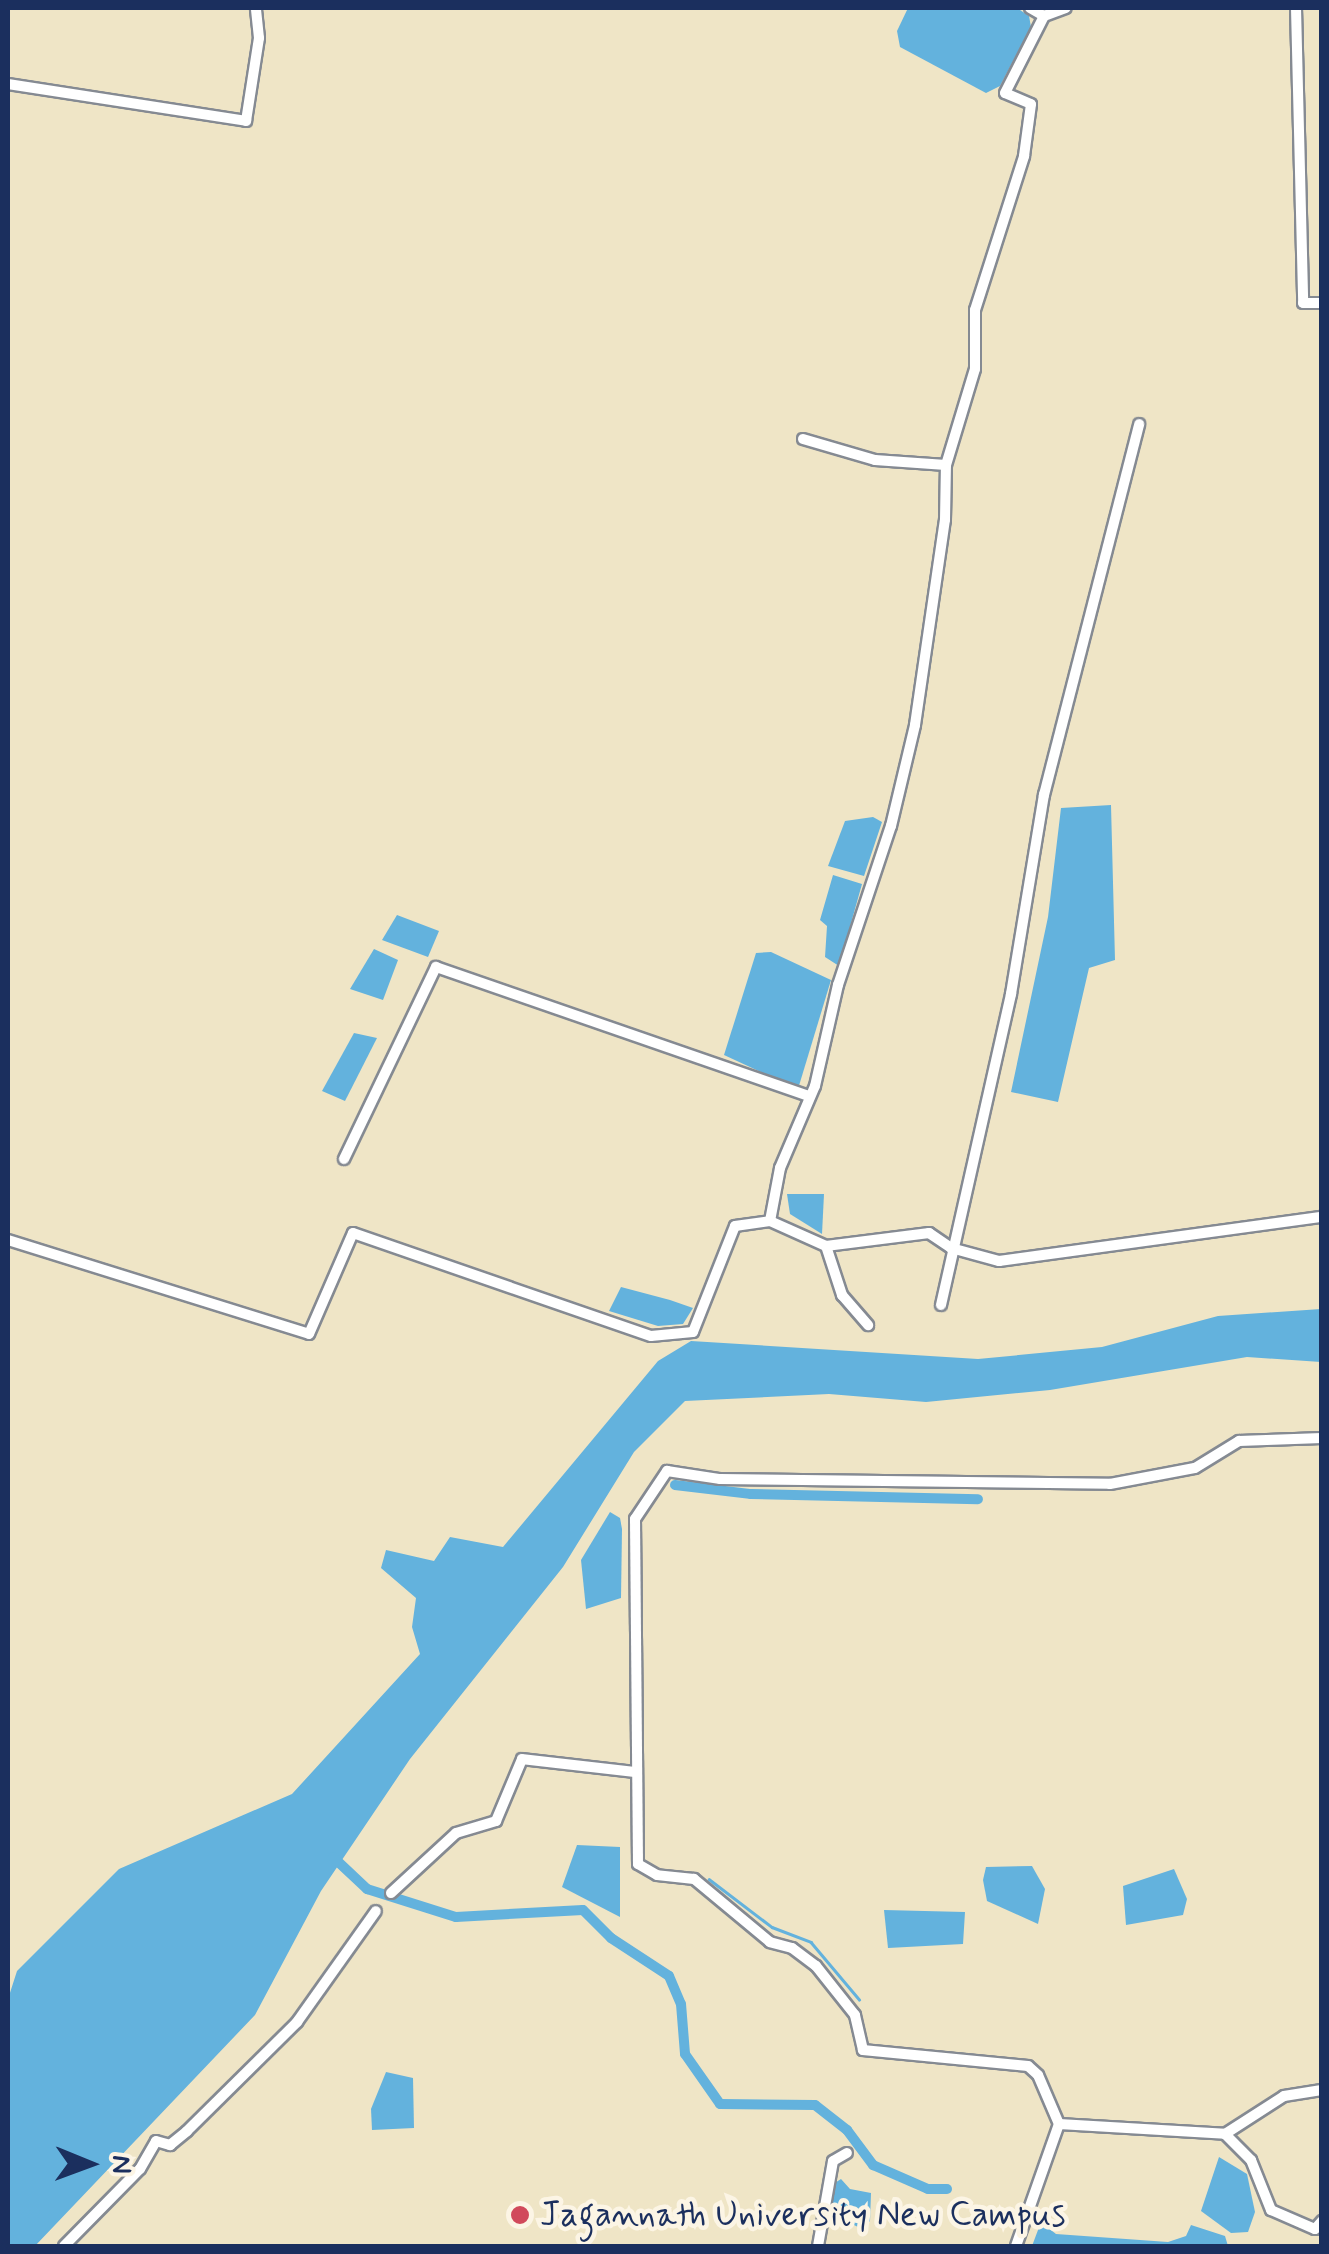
<!DOCTYPE html>
<html>
<head>
<meta charset="utf-8">
<style>
	body { margin:0 }
	#map { position:relative; width:1329px; height:2254px; overflow:hidden; background:#efe5c6; font-family:Mynerve,sans-serif }
	div>[style] { position:absolute }
	.water>* { inset:0; background:#63b2dd }
	.stream>* { height:2.5px; margin:-1.25px; padding:0 1.25px; transform-origin:1.25px; border-radius:1.25px; background:#63b2dd }
	.canal>* { height:10px; margin:-5px; padding:0 5px; transform-origin:5px; border-radius:5px; background:#63b2dd }
	.roads { filter:drop-shadow(2px 0 #858a92) drop-shadow(-2px 0 #858a92) drop-shadow(0 2px #858a92) drop-shadow(0 -2px #858a92) }
	.minor>* { height:10px; margin:-5px; padding:0 5px; transform-origin:5px; border-radius:5px; background:#fff }
	.dots>* { width:28px; height:28px; translate:-50% -50%; box-sizing:border-box; border:5px solid #fcf5e5; border-radius:50% }
	span { translate:-50% -50%; white-space:nowrap; text-align:center; line-height:1.15; -webkit-text-stroke:9px #fcf5e5; paint-order:stroke }
	.poi-label { font-size:35px; color:#1b2f5e }
	.left { translate:0 -50%; text-align:left }
	.frame { position:absolute; inset:0; border:10px solid #1b2f5e; pointer-events:none }
	.north { position:absolute; left:40px; top:2114px; width:100px; height:100px; -webkit-text-stroke:8px #fcf5e5; paint-order:stroke; rotate:91deg; font-size:28px; font-weight:700; line-height:40px; text-align:center; color:#1b2f5e }
	.north::after { content:''; display:block; margin:auto; width:35px; height:45px; background:#1b2f5e; clip-path:polygon(50% 0,100% 100%,50% 72%,0 100%) }
</style>
</head>
<body>
<div id="map">
	<div class="water">
		<i style="clip-path:polygon(908px 8px,1017px 8px,1029px 16px,1031px 27px,1000px 86px,986px 93px,900px 47px,897px 31px)"></i>
		<i style="clip-path:polygon(1111px 805px,1115px 960px,1089px 968px,1058px 1102px,1011px 1092px,1048px 917px,1061px 808px)"></i>
		<i style="clip-path:polygon(873px 817px,882px 822px,864px 876px,828px 866px,845px 821px)"></i>
		<i style="clip-path:polygon(833px 875px,862px 884px,839px 966px,825px 957px,827px 926px,820px 920px)"></i>
		<i style="clip-path:polygon(397px 915px,439px 931px,428px 957px,382px 940px)"></i>
		<i style="clip-path:polygon(374px 949px,398px 960px,383px 1000px,350px 989px)"></i>
		<i style="clip-path:polygon(771px 952px,831px 980px,798px 1089px,724px 1055px,756px 953px)"></i>
		<i style="clip-path:polygon(354px 1033px,377px 1038px,345px 1101px,322px 1091px)"></i>
		<i style="clip-path:polygon(787px 1194px,824px 1194px,822px 1234px,790px 1214px)"></i>
		<i style="clip-path:polygon(621px 1287px,670px 1300px,693px 1308px,683px 1324px,658px 1326px,609px 1311px)"></i>
		<i style="clip-path:polygon(1321px 1309px,1321px 1362px,1247px 1357px,1050px 1390px,926px 1402px,829px 1394px,685px 1401px,634px 1452px,563px 1567px,410px 1759px,321px 1891px,255px 2015px,35px 2246px,8px 2246px,8px 1999px,17px 1971px,119px 1869px,292px 1794px,420px 1654px,412px 1627px,416px 1598px,381px 1568px,386px 1550px,434px 1561px,450px 1537px,503px 1547px,658px 1361px,691px 1341px,978px 1359px,1102px 1347px,1218px 1316px)"></i>
		<i style="clip-path:polygon(610px 1512px,620px 1518px,622px 1529px,621px 1598px,586px 1609px,581px 1560px)"></i>
		<i style="clip-path:polygon(577px 1845px,620px 1847px,620px 1917px,562px 1887px)"></i>
		<i style="clip-path:polygon(1032px 1866px,1045px 1889px,1038px 1924px,987px 1901px,983px 1880px,986px 1867px)"></i>
		<i style="clip-path:polygon(1174px 1869px,1187px 1899px,1183px 1915px,1126px 1925px,1123px 1886px)"></i>
		<i style="clip-path:polygon(884px 1910px,965px 1912px,963px 1944px,888px 1948px)"></i>
		<i style="clip-path:polygon(386px 2072px,413px 2078px,414px 2128px,372px 2130px,371px 2109px)"></i>
		<i style="clip-path:polygon(1219px 2157px,1247px 2174px,1255px 2212px,1248px 2232px,1231px 2233px,1201px 2211px)"></i>
		<i style="clip-path:polygon(841px 2179px,850px 2189px,871px 2193px,870px 2221px,862px 2229px,832px 2214px,830px 2186px)"></i>
		<i style="clip-path:polygon(1041px 2222px,1056px 2234px,1168px 2242px,1186px 2236px,1191px 2225px,1225px 2236px,1228px 2246px,1032px 2246px)"></i>
	</div>
	<div class="stream">
		<i style="left:709px;top:1879px;width:79px;rotate:37.3deg"></i>
		<i style="left:772px;top:1927px;width:42px;rotate:21deg"></i>
		<i style="left:811px;top:1942px;width:75px;rotate:49.9deg"></i>
	</div>
	<div class="canal">
		<i style="left:675px;top:1485px;width:77px;rotate:6.8deg"></i>
		<i style="left:751px;top:1494px;width:227px;rotate:1.3deg"></i>
		<i style="left:333px;top:1857px;width:47px;rotate:43.3deg"></i>
		<i style="left:367px;top:1889px;width:93px;rotate:17.5deg"></i>
		<i style="left:456px;top:1917px;width:127px;rotate:-3.2deg"></i>
		<i style="left:583px;top:1910px;width:40px;rotate:45deg"></i>
		<i style="left:611px;top:1938px;width:69px;rotate:33.2deg"></i>
		<i style="left:669px;top:1976px;width:30px;rotate:67deg"></i>
		<i style="left:681px;top:2004px;width:50px;rotate:85.4deg"></i>
		<i style="left:685px;top:2054px;width:61px;rotate:55deg"></i>
		<i style="left:720px;top:2104px;width:95px;rotate:0.6deg"></i>
		<i style="left:815px;top:2105px;width:41px;rotate:38deg"></i>
		<i style="left:847px;top:2130px;width:44px;rotate:53.4deg"></i>
		<i style="left:873px;top:2165px;width:60px;rotate:23.6deg"></i>
		<i style="left:928px;top:2189px;width:19px"></i>
	</div>
	<div class="roads">
		<div class="minor">
			<i style="left:1030px;top:8px;width:16px;rotate:30deg"></i>
			<i style="left:1044px;top:16px;width:23px;rotate:-20deg"></i>
			<i style="left:1296px;top:8px;width:295px;rotate:88.6deg"></i>
			<i style="left:1303px;top:303px;width:19px"></i>
			<i style="left:8px;top:84px;width:241px;rotate:8.8deg"></i>
			<i style="left:246px;top:121px;width:84px;rotate:-81.1deg"></i>
			<i style="left:259px;top:38px;width:30px;rotate:-96deg"></i>
			<i style="left:803px;top:439px;width:75px;rotate:16.3deg"></i>
			<i style="left:875px;top:460px;width:71px;rotate:4deg"></i>
			<i style="left:344px;top:1159px;width:213px;rotate:-64.4deg"></i>
			<i style="left:436px;top:967px;width:394px;rotate:19.1deg"></i>
			<i style="left:770px;top:1221px;width:54px;rotate:-79.3deg"></i>
			<i style="left:780px;top:1168px;width:89px;rotate:-66.9deg"></i>
			<i style="left:815px;top:1086px;width:104px;rotate:-77.2deg"></i>
			<i style="left:838px;top:985px;width:168px;rotate:-71.6deg"></i>
			<i style="left:891px;top:826px;width:104px;rotate:-76.6deg"></i>
			<i style="left:915px;top:725px;width:207px;rotate:-81.7deg"></i>
			<i style="left:945px;top:520px;width:55px;rotate:-89deg"></i>
			<i style="left:946px;top:465px;width:100px;rotate:-73.2deg"></i>
			<i style="left:975px;top:369px;width:59px;rotate:-90deg"></i>
			<i style="left:975px;top:310px;width:162px;rotate:-72.3deg"></i>
			<i style="left:1024px;top:156px;width:52px;rotate:-82.3deg"></i>
			<i style="left:1031px;top:104px;width:28px;rotate:-157deg"></i>
			<i style="left:1005px;top:93px;width:86px;rotate:-63.1deg"></i>
			<i style="left:8px;top:1240px;width:315px;rotate:17.3deg"></i>
			<i style="left:309px;top:1334px;width:110px;rotate:-66.5deg"></i>
			<i style="left:353px;top:1233px;width:315px;rotate:19.1deg"></i>
			<i style="left:651px;top:1336px;width:42px;rotate:-5.4deg"></i>
			<i style="left:693px;top:1332px;width:114px;rotate:-68.4deg"></i>
			<i style="left:735px;top:1226px;width:35px;rotate:-8deg"></i>
			<i style="left:770px;top:1221px;width:61px;rotate:24.1deg"></i>
			<i style="left:826px;top:1246px;width:104px;rotate:-7.2deg"></i>
			<i style="left:929px;top:1233px;width:27px;rotate:34deg"></i>
			<i style="left:951px;top:1248px;width:50px;rotate:15.2deg"></i>
			<i style="left:999px;top:1261px;width:326px;rotate:-7.8deg"></i>
			<i style="left:826px;top:1246px;width:52px;rotate:71.9deg"></i>
			<i style="left:842px;top:1295px;width:40px;rotate:49deg"></i>
			<i style="left:941px;top:1305px;width:319px;rotate:-77.3deg"></i>
			<i style="left:1011px;top:994px;width:202px;rotate:-80.6deg"></i>
			<i style="left:1044px;top:795px;width:383px;rotate:-75.6deg"></i>
			<i style="left:391px;top:1893px;width:88px;rotate:-42.7deg"></i>
			<i style="left:456px;top:1833px;width:42px;rotate:-16.7deg"></i>
			<i style="left:496px;top:1821px;width:67px;rotate:-67.2deg"></i>
			<i style="left:522px;top:1759px;width:113px;rotate:6.6deg"></i>
			<i style="left:1059px;top:2124px;width:166px;rotate:3.4deg"></i>
			<i style="left:1225px;top:2134px;width:70px;rotate:-32.8deg"></i>
			<i style="left:1284px;top:2096px;width:38px;rotate:-9deg"></i>
			<i style="left:1225px;top:2134px;width:37px;rotate:45deg"></i>
			<i style="left:1251px;top:2160px;width:54px;rotate:68.2deg"></i>
			<i style="left:1271px;top:2210px;width:48px;rotate:23.4deg"></i>
			<i style="left:1315px;top:2229px;width:11px;rotate:-49deg"></i>
			<i style="left:64px;top:2246px;width:108px;rotate:-45.4deg"></i>
			<i style="left:140px;top:2169px;width:32px;rotate:-60deg"></i>
			<i style="left:156px;top:2141px;width:15px;rotate:16deg"></i>
			<i style="left:170px;top:2145px;width:22px;rotate:-39deg"></i>
			<i style="left:187px;top:2131px;width:155px;rotate:-44.7deg"></i>
			<i style="left:297px;top:2022px;width:136px;rotate:-54.6deg"></i>
			<i style="left:818px;top:2246px;width:86px;rotate:-80deg"></i>
			<i style="left:833px;top:2161px;width:16px;rotate:-30deg"></i>
			<i style="left:1016px;top:2246px;width:129px;rotate:-70.6deg"></i>
			<i style="left:1059px;top:2124px;width:53px;rotate:-113.2deg"></i>
			<i style="left:1038px;top:2075px;width:13px;rotate:-138deg"></i>
			<i style="left:1028px;top:2066px;width:166px;rotate:-174.5deg"></i>
			<i style="left:863px;top:2050px;width:36px;rotate:-103deg"></i>
			<i style="left:855px;top:2015px;width:63px;rotate:-128.5deg"></i>
			<i style="left:816px;top:1966px;width:30px;rotate:-143deg"></i>
			<i style="left:792px;top:1948px;width:23px;rotate:-165deg"></i>
			<i style="left:770px;top:1942px;width:99px;rotate:-140.3deg"></i>
			<i style="left:694px;top:1879px;width:37px;rotate:-174deg"></i>
			<i style="left:657px;top:1875px;width:22px;rotate:-150deg"></i>
			<i style="left:638px;top:1864px;width:345px;rotate:-90.5deg"></i>
			<i style="left:635px;top:1519px;width:58px;rotate:-56.3deg"></i>
			<i style="left:667px;top:1471px;width:54px;rotate:8.6deg"></i>
			<i style="left:720px;top:1479px;width:390px;rotate:0.7deg"></i>
			<i style="left:1110px;top:1484px;width:86px;rotate:-10.7deg"></i>
			<i style="left:1195px;top:1468px;width:52px;rotate:-31.5deg"></i>
			<i style="left:1239px;top:1441px;width:83px;rotate:-2.1deg"></i>
		</div>
	</div>
	<div class="dots">
		<i style="left:520px;top:2215px;background:#d1495b"></i>
	</div>
	<div class="poi-label">
		<span class="left" style="left:540px;top:2215px">Jagannath University New Campus</span>
	</div>
	<div class="frame"></div>
	<div class="north">N</div>
</div>
</body>
</html>
